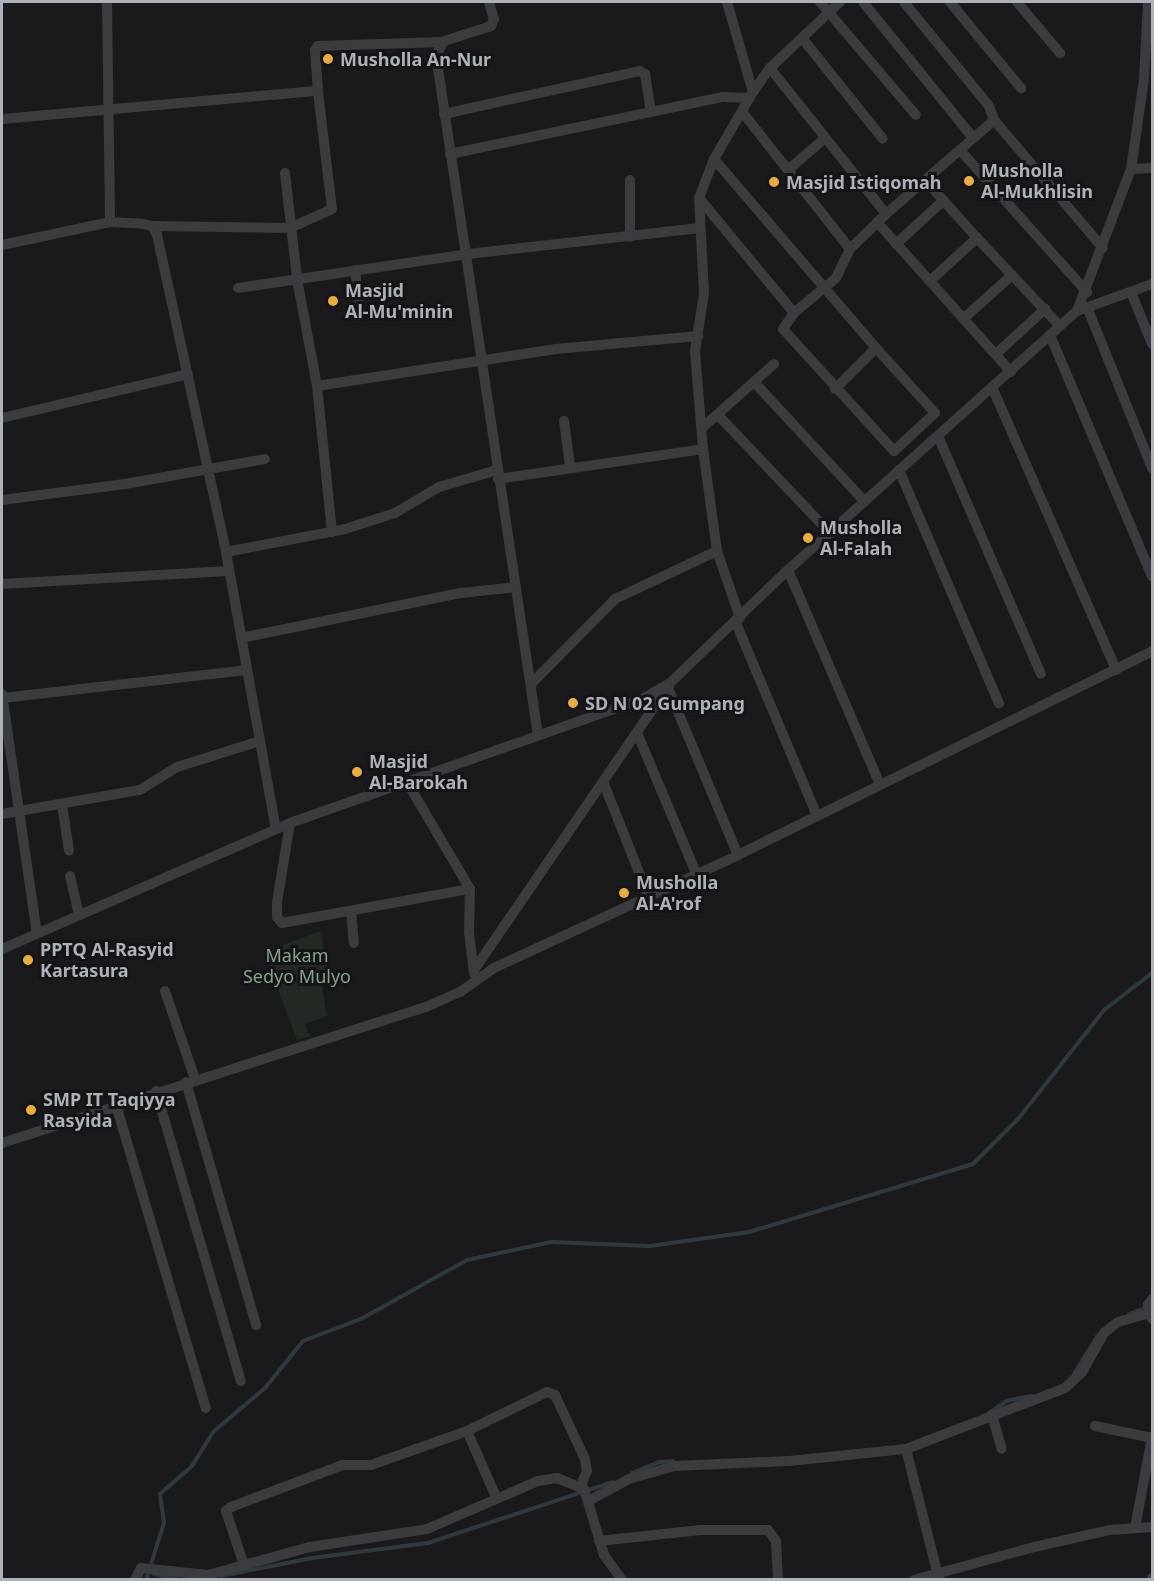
<!DOCTYPE html>
<html>
<head>
<meta charset="utf-8">
<style>
	body { margin:0 }
	#map { position:relative; width:1154px; height:1581px; overflow:hidden; background:#1a1a1c; font-family:"Noto Sans",sans-serif }
	div>[style] { position:absolute }
	.green>* { inset:0; background:#222a23 }
	.stream>* { height:4px; margin:-2px; padding:0 2px; transform-origin:2px; border-radius:2px; background:#30393f }
	.minor>* { height:10px; margin:-5px; padding:0 5px; transform-origin:5px; border-radius:5px; background:#3b3c40 }
	.dots>* { width:16px; height:16px; translate:-50% -50%; box-sizing:border-box; border:3px solid #151517; border-radius:50% }
	span { translate:-50% -50%; white-space:nowrap; text-align:center; line-height:1.15; -webkit-text-stroke:6px #151517; paint-order:stroke }
	.poi-label { font-size:18px; color:#adb1ba; font-weight:700 }
	.left { translate:0 -50%; text-align:left }
	.park-label { font-size:18px; color:#86a487 }
	.frame { position:absolute; inset:0; border:3px solid #adb1ba; pointer-events:none }
</style>
</head>
<body>
<div id="map">
	<div class="green">
		<i style="clip-path:polygon(320px 931px,328px 970px,320px 975px,327px 1016px,305px 1024px,310px 1036px,297px 1040px,264px 952px)"></i>
	</div>
	<div class="stream">
		<i style="left:1129px;top:1314px;width:19px;rotate:-21deg"></i>
		<i style="left:1074px;top:1374px;width:46px;rotate:-58.4deg"></i>
		<i style="left:989px;top:1413px;width:22px;rotate:-34deg"></i>
		<i style="left:1007px;top:1401px;width:25px;rotate:-12deg"></i>
		<i style="left:632px;top:1473px;width:29px;rotate:-22deg"></i>
		<i style="left:659px;top:1462px;width:14px;rotate:-4deg"></i>
		<i style="left:154px;top:1574px;width:28px;rotate:13deg"></i>
		<i style="left:221px;top:1576px;width:93px;rotate:-11.2deg"></i>
		<i style="left:312px;top:1558px;width:117px;rotate:-7.4deg"></i>
		<i style="left:428px;top:1543px;width:194px;rotate:-18.3deg"></i>
		<i style="left:146px;top:1580px;width:60px;rotate:-72.5deg"></i>
		<i style="left:164px;top:1523px;width:29px;rotate:-98deg"></i>
		<i style="left:160px;top:1494px;width:43px;rotate:-41.2deg"></i>
		<i style="left:192px;top:1466px;width:40px;rotate:-58deg"></i>
		<i style="left:213px;top:1432px;width:68px;rotate:-40.2deg"></i>
		<i style="left:265px;top:1388px;width:60px;rotate:-51deg"></i>
		<i style="left:303px;top:1341px;width:62px;rotate:-20.8deg"></i>
		<i style="left:361px;top:1319px;width:121px;rotate:-29.1deg"></i>
		<i style="left:467px;top:1260px;width:86px;rotate:-12.1deg"></i>
		<i style="left:551px;top:1242px;width:99px;rotate:2.3deg"></i>
		<i style="left:650px;top:1246px;width:100px;rotate:-8deg"></i>
		<i style="left:749px;top:1232px;width:234px;rotate:-16.9deg"></i>
		<i style="left:973px;top:1164px;width:64px;rotate:-45deg"></i>
		<i style="left:1018px;top:1119px;width:139px;rotate:-51.7deg"></i>
		<i style="left:1104px;top:1010px;width:61px;rotate:-37.6deg"></i>
	</div>
	<div class="minor">
		<i style="left:107px;top:2px;width:220px;rotate:89.2deg"></i>
		<i style="left:110px;top:222px;width:33px;rotate:3deg"></i>
		<i style="left:143px;top:224px;width:9px;rotate:13deg"></i>
		<i style="left:152px;top:226px;width:10px;rotate:61deg"></i>
		<i style="left:157px;top:235px;width:324px;rotate:77.7deg"></i>
		<i style="left:226px;top:552px;width:281px;rotate:79.8deg"></i>
		<i style="left:489px;top:2px;width:18px;rotate:74deg"></i>
		<i style="left:494px;top:19px;width:8px;rotate:113deg"></i>
		<i style="left:491px;top:26px;width:49px;rotate:162.3deg"></i>
		<i style="left:444px;top:41px;width:16px;rotate:120deg"></i>
		<i style="left:436px;top:55px;width:688px;rotate:81.47deg"></i>
		<i style="left:727px;top:2px;width:94px;rotate:73.9deg"></i>
		<i style="left:820px;top:2px;width:148px;rotate:49.7deg"></i>
		<i style="left:863px;top:2px;width:175px;rotate:51deg"></i>
		<i style="left:950px;top:2px;width:112px;rotate:50.5deg"></i>
		<i style="left:1017px;top:2px;width:67px;rotate:49.9deg"></i>
		<i style="left:802px;top:38px;width:129px;rotate:51.3deg"></i>
		<i style="left:770px;top:68px;width:186px;rotate:51.5deg"></i>
		<i style="left:886px;top:214px;width:143px;rotate:-41deg"></i>
		<i style="left:994px;top:120px;width:15px;rotate:-110deg"></i>
		<i style="left:989px;top:106px;width:134px;rotate:-129.3deg"></i>
		<i style="left:743px;top:113px;width:173px;rotate:51.8deg"></i>
		<i style="left:850px;top:249px;width:50px;rotate:-44.2deg"></i>
		<i style="left:444px;top:114px;width:200px;rotate:-12.4deg"></i>
		<i style="left:639px;top:71px;width:7px;rotate:27deg"></i>
		<i style="left:645px;top:74px;width:38px;rotate:81deg"></i>
		<i style="left:2px;top:119px;width:317px;rotate:-5.1deg"></i>
		<i style="left:318px;top:91px;width:41px;rotate:-94.2deg"></i>
		<i style="left:315px;top:50px;width:5px;rotate:-53deg"></i>
		<i style="left:318px;top:46px;width:124px;rotate:-1.8deg"></i>
		<i style="left:994px;top:120px;width:168px;rotate:49.6deg"></i>
		<i style="left:960px;top:150px;width:191px;rotate:48.2deg"></i>
		<i style="left:450px;top:154px;width:279px;rotate:-11.8deg"></i>
		<i style="left:723px;top:97px;width:27px;rotate:2deg"></i>
		<i style="left:714px;top:159px;width:249px;rotate:49.4deg"></i>
		<i style="left:876px;top:348px;width:58px;rotate:135deg"></i>
		<i style="left:1131px;top:169px;width:21px;rotate:-3deg"></i>
		<i style="left:788px;top:170px;width:49px;rotate:-40.9deg"></i>
		<i style="left:285px;top:173px;width:107px;rotate:83.5deg"></i>
		<i style="left:297px;top:279px;width:109px;rotate:79.4deg"></i>
		<i style="left:317px;top:386px;width:147px;rotate:84.1deg"></i>
		<i style="left:630px;top:180px;width:57px;rotate:90deg"></i>
		<i style="left:699px;top:198px;width:149px;rotate:50.4deg"></i>
		<i style="left:877px;top:222px;width:201px;rotate:48.2deg"></i>
		<i style="left:152px;top:226px;width:138px;rotate:0.8deg"></i>
		<i style="left:290px;top:228px;width:46px;rotate:-24.3deg"></i>
		<i style="left:332px;top:209px;width:119px;rotate:-96.8deg"></i>
		<i style="left:977px;top:238px;width:121px;rotate:46.7deg"></i>
		<i style="left:896px;top:244px;width:64px;rotate:-42.5deg"></i>
		<i style="left:2px;top:245px;width:110px;rotate:-12deg"></i>
		<i style="left:850px;top:249px;width:32px;rotate:116deg"></i>
		<i style="left:836px;top:278px;width:55px;rotate:140.2deg"></i>
		<i style="left:794px;top:313px;width:19px;rotate:125deg"></i>
		<i style="left:783px;top:329px;width:165px;rotate:47.7deg"></i>
		<i style="left:894px;top:451px;width:56px;rotate:-42.8deg"></i>
		<i style="left:935px;top:413px;width:88px;rotate:-132.2deg"></i>
		<i style="left:355px;top:270px;width:34px;rotate:83deg"></i>
		<i style="left:930px;top:281px;width:64px;rotate:-42.5deg"></i>
		<i style="left:977px;top:238px;width:63px;rotate:-131.8deg"></i>
		<i style="left:238px;top:288px;width:232px;rotate:-8.4deg"></i>
		<i style="left:468px;top:254px;width:231px;rotate:-6.4deg"></i>
		<i style="left:1131px;top:292px;width:56px;rotate:68deg"></i>
		<i style="left:1087px;top:307px;width:174px;rotate:68deg"></i>
		<i style="left:1077px;top:311px;width:152px;rotate:-69.2deg"></i>
		<i style="left:1131px;top:169px;width:91px;rotate:-81.8deg"></i>
		<i style="left:1144px;top:79px;width:77px;rotate:-87deg"></i>
		<i style="left:963px;top:319px;width:66px;rotate:-41.9deg"></i>
		<i style="left:1050px;top:335px;width:262px;rotate:67.1deg"></i>
		<i style="left:996px;top:354px;width:67px;rotate:-42.6deg"></i>
		<i style="left:754px;top:382px;width:163px;rotate:47.2deg"></i>
		<i style="left:317px;top:386px;width:242px;rotate:-8.8deg"></i>
		<i style="left:556px;top:349px;width:143px;rotate:-5.2deg"></i>
		<i style="left:992px;top:387px;width:309px;rotate:66.3deg"></i>
		<i style="left:718px;top:415px;width:164px;rotate:46.5deg"></i>
		<i style="left:2px;top:418px;width:191px;rotate:-13.3deg"></i>
		<i style="left:564px;top:421px;width:45px;rotate:82.4deg"></i>
		<i style="left:703px;top:427px;width:95px;rotate:-41.6deg"></i>
		<i style="left:938px;top:436px;width:259px;rotate:66.6deg"></i>
		<i style="left:899px;top:470px;width:254px;rotate:66.8deg"></i>
		<i style="left:498px;top:479px;width:207px;rotate:-8.3deg"></i>
		<i style="left:2px;top:500px;width:124px;rotate:-7.4deg"></i>
		<i style="left:125px;top:484px;width:142px;rotate:-10.1deg"></i>
		<i style="left:226px;top:552px;width:121px;rotate:-10.9deg"></i>
		<i style="left:345px;top:529px;width:52px;rotate:-17.7deg"></i>
		<i style="left:395px;top:513px;width:51px;rotate:-30.6deg"></i>
		<i style="left:439px;top:487px;width:60px;rotate:-16.3deg"></i>
		<i style="left:788px;top:570px;width:234px;rotate:66.8deg"></i>
		<i style="left:2px;top:584px;width:227px;rotate:-3.3deg"></i>
		<i style="left:740px;top:618px;width:71px;rotate:-108.9deg"></i>
		<i style="left:717px;top:551px;width:103px;rotate:-97.8deg"></i>
		<i style="left:703px;top:449px;width:98px;rotate:-94.7deg"></i>
		<i style="left:695px;top:351px;width:59px;rotate:-81.2deg"></i>
		<i style="left:704px;top:293px;width:95px;rotate:-93deg"></i>
		<i style="left:699px;top:198px;width:42px;rotate:-69deg"></i>
		<i style="left:714px;top:159px;width:78px;rotate:-59.8deg"></i>
		<i style="left:753px;top:92px;width:29px;rotate:-55deg"></i>
		<i style="left:770px;top:68px;width:96px;rotate:-43.3deg"></i>
		<i style="left:736px;top:623px;width:209px;rotate:67.2deg"></i>
		<i style="left:241px;top:638px;width:225px;rotate:-11.6deg"></i>
		<i style="left:461px;top:593px;width:55px;rotate:-6.2deg"></i>
		<i style="left:531px;top:684px;width:120px;rotate:-45.3deg"></i>
		<i style="left:615px;top:599px;width:113px;rotate:-25.2deg"></i>
		<i style="left:668px;top:688px;width:181px;rotate:67.3deg"></i>
		<i style="left:2px;top:694px;width:242px;rotate:81.7deg"></i>
		<i style="left:2px;top:698px;width:246px;rotate:-6.5deg"></i>
		<i style="left:638px;top:735px;width:150px;rotate:67.2deg"></i>
		<i style="left:408px;top:784px;width:122px;rotate:59.4deg"></i>
		<i style="left:470px;top:889px;width:43px;rotate:91.3deg"></i>
		<i style="left:469px;top:932px;width:42px;rotate:83.2deg"></i>
		<i style="left:604px;top:784px;width:119px;rotate:68.4deg"></i>
		<i style="left:62px;top:805px;width:46px;rotate:81.2deg"></i>
		<i style="left:2px;top:814px;width:140px;rotate:-9.9deg"></i>
		<i style="left:140px;top:790px;width:44px;rotate:-31.9deg"></i>
		<i style="left:177px;top:767px;width:87px;rotate:-17.4deg"></i>
		<i style="left:290px;top:823px;width:80px;rotate:99.3deg"></i>
		<i style="left:277px;top:902px;width:15px;rotate:90deg"></i>
		<i style="left:277px;top:917px;width:8px;rotate:50deg"></i>
		<i style="left:282px;top:923px;width:191px;rotate:-10.3deg"></i>
		<i style="left:70px;top:876px;width:40px;rotate:77deg"></i>
		<i style="left:351px;top:911px;width:32px;rotate:85deg"></i>
		<i style="left:2px;top:949px;width:314px;rotate:-23.6deg"></i>
		<i style="left:290px;top:823px;width:375px;rotate:-19.4deg"></i>
		<i style="left:644px;top:698px;width:30px;rotate:-30deg"></i>
		<i style="left:670px;top:683px;width:163px;rotate:-43.8deg"></i>
		<i style="left:788px;top:570px;width:388px;rotate:-41.9deg"></i>
		<i style="left:1077px;top:311px;width:80px;rotate:-19.8deg"></i>
		<i style="left:474px;top:970px;width:347px;rotate:-55.6deg"></i>
		<i style="left:165px;top:991px;width:93px;rotate:71.2deg"></i>
		<i style="left:186px;top:1082px;width:253px;rotate:73.9deg"></i>
		<i style="left:156px;top:1091px;width:302px;rotate:73.7deg"></i>
		<i style="left:116px;top:1105px;width:316px;rotate:73.5deg"></i>
		<i style="left:2px;top:1143px;width:445px;rotate:-17.8deg"></i>
		<i style="left:426px;top:1007px;width:37px;rotate:-24deg"></i>
		<i style="left:460px;top:992px;width:42px;rotate:-35.2deg"></i>
		<i style="left:494px;top:968px;width:269px;rotate:-24.8deg"></i>
		<i style="left:738px;top:855px;width:462px;rotate:-26.2deg"></i>
		<i style="left:1152px;top:1319px;width:15px;rotate:-106deg"></i>
		<i style="left:1148px;top:1305px;width:7px;rotate:-56deg"></i>
		<i style="left:992px;top:1415px;width:35px;rotate:74deg"></i>
		<i style="left:1095px;top:1426px;width:58px;rotate:11.9deg"></i>
		<i style="left:467px;top:1431px;width:74px;rotate:66.2deg"></i>
		<i style="left:906px;top:1449px;width:134px;rotate:75.8deg"></i>
		<i style="left:590px;top:1500px;width:44px;rotate:-28.3deg"></i>
		<i style="left:629px;top:1479px;width:47px;rotate:-16.1deg"></i>
		<i style="left:674px;top:1466px;width:115px;rotate:-2.5deg"></i>
		<i style="left:789px;top:1461px;width:118px;rotate:-5.9deg"></i>
		<i style="left:906px;top:1449px;width:170px;rotate:-21deg"></i>
		<i style="left:1065px;top:1388px;width:23px;rotate:-43deg"></i>
		<i style="left:1082px;top:1372px;width:45px;rotate:-60.6deg"></i>
		<i style="left:1104px;top:1333px;width:18px;rotate:-38deg"></i>
		<i style="left:1118px;top:1322px;width:33px;rotate:-16deg"></i>
		<i style="left:1135px;top:1528px;width:93px;rotate:-79.4deg"></i>
		<i style="left:599px;top:1541px;width:102px;rotate:-6.2deg"></i>
		<i style="left:700px;top:1530px;width:68px"></i>
		<i style="left:768px;top:1530px;width:14px;rotate:54deg"></i>
		<i style="left:776px;top:1541px;width:39px;rotate:87deg"></i>
		<i style="left:244px;top:1565px;width:57px;rotate:-108.4deg"></i>
		<i style="left:226px;top:1511px;width:6px;rotate:-39deg"></i>
		<i style="left:231px;top:1507px;width:120px;rotate:-20.6deg"></i>
		<i style="left:343px;top:1465px;width:28px"></i>
		<i style="left:371px;top:1465px;width:102px;rotate:-19.5deg"></i>
		<i style="left:467px;top:1431px;width:89px;rotate:-26deg"></i>
		<i style="left:547px;top:1392px;width:9px;rotate:21deg"></i>
		<i style="left:555px;top:1395px;width:71px;rotate:64.9deg"></i>
		<i style="left:585px;top:1459px;width:12px;rotate:81deg"></i>
		<i style="left:587px;top:1471px;width:15px;rotate:113deg"></i>
		<i style="left:135px;top:1580px;width:13px;rotate:-63deg"></i>
		<i style="left:141px;top:1568px;width:67px;rotate:6deg"></i>
		<i style="left:208px;top:1575px;width:106px;rotate:-15.4deg"></i>
		<i style="left:310px;top:1547px;width:118px;rotate:-8.7deg"></i>
		<i style="left:427px;top:1529px;width:121px;rotate:-23.4deg"></i>
		<i style="left:538px;top:1481px;width:19px;rotate:-9deg"></i>
		<i style="left:557px;top:1478px;width:29px;rotate:22deg"></i>
		<i style="left:584px;top:1489px;width:69px;rotate:73.1deg"></i>
		<i style="left:604px;top:1555px;width:31px;rotate:54deg"></i>
		<i style="left:914px;top:1580px;width:124px;rotate:-15.4deg"></i>
		<i style="left:1034px;top:1547px;width:78px;rotate:-12.6deg"></i>
		<i style="left:1110px;top:1530px;width:42px;rotate:-4.1deg"></i>
		<i style="left:1152px;top:1580px;width:2px;rotate:-90deg"></i>
	</div>
	<div class="dots">
		<i style="left:328px;top:59px;background:#e6ad47"></i>
		<i style="left:969px;top:181px;background:#e6ad47"></i>
		<i style="left:774px;top:182px;background:#e6ad47"></i>
		<i style="left:333px;top:301px;background:#e6ad47"></i>
		<i style="left:808px;top:538px;background:#e6ad47"></i>
		<i style="left:573px;top:703px;background:#e6ad47"></i>
		<i style="left:357px;top:772px;background:#e6ad47"></i>
		<i style="left:624px;top:893px;background:#e6ad47"></i>
		<i style="left:28px;top:960px;background:#e6ad47"></i>
		<i style="left:31px;top:1110px;background:#e6ad47"></i>
	</div>
	<div class="poi-label">
		<span class="left" style="left:340px;top:59px">Musholla An-Nur</span>
		<span class="left" style="left:981px;top:181px">Musholla<br>Al-Mukhlisin</span>
		<span class="left" style="left:786px;top:182px">Masjid Istiqomah</span>
		<span class="left" style="left:345px;top:301px">Masjid<br>Al-Mu'minin</span>
		<span class="left" style="left:820px;top:538px">Musholla<br>Al-Falah</span>
		<span class="left" style="left:585px;top:703px">SD N 02 Gumpang</span>
		<span class="left" style="left:369px;top:772px">Masjid<br>Al-Barokah</span>
		<span class="left" style="left:636px;top:893px">Musholla<br>Al-A'rof</span>
		<span class="left" style="left:40px;top:960px">PPTQ Al-Rasyid<br>Kartasura</span>
		<span class="left" style="left:43px;top:1110px">SMP IT Taqiyya<br>Rasyida</span>
	</div>
	<div class="park-label">
		<span style="left:297px;top:966px">Makam<br>Sedyo Mulyo</span>
	</div>
	<div class="frame"></div>
</div>
</body>
</html>
